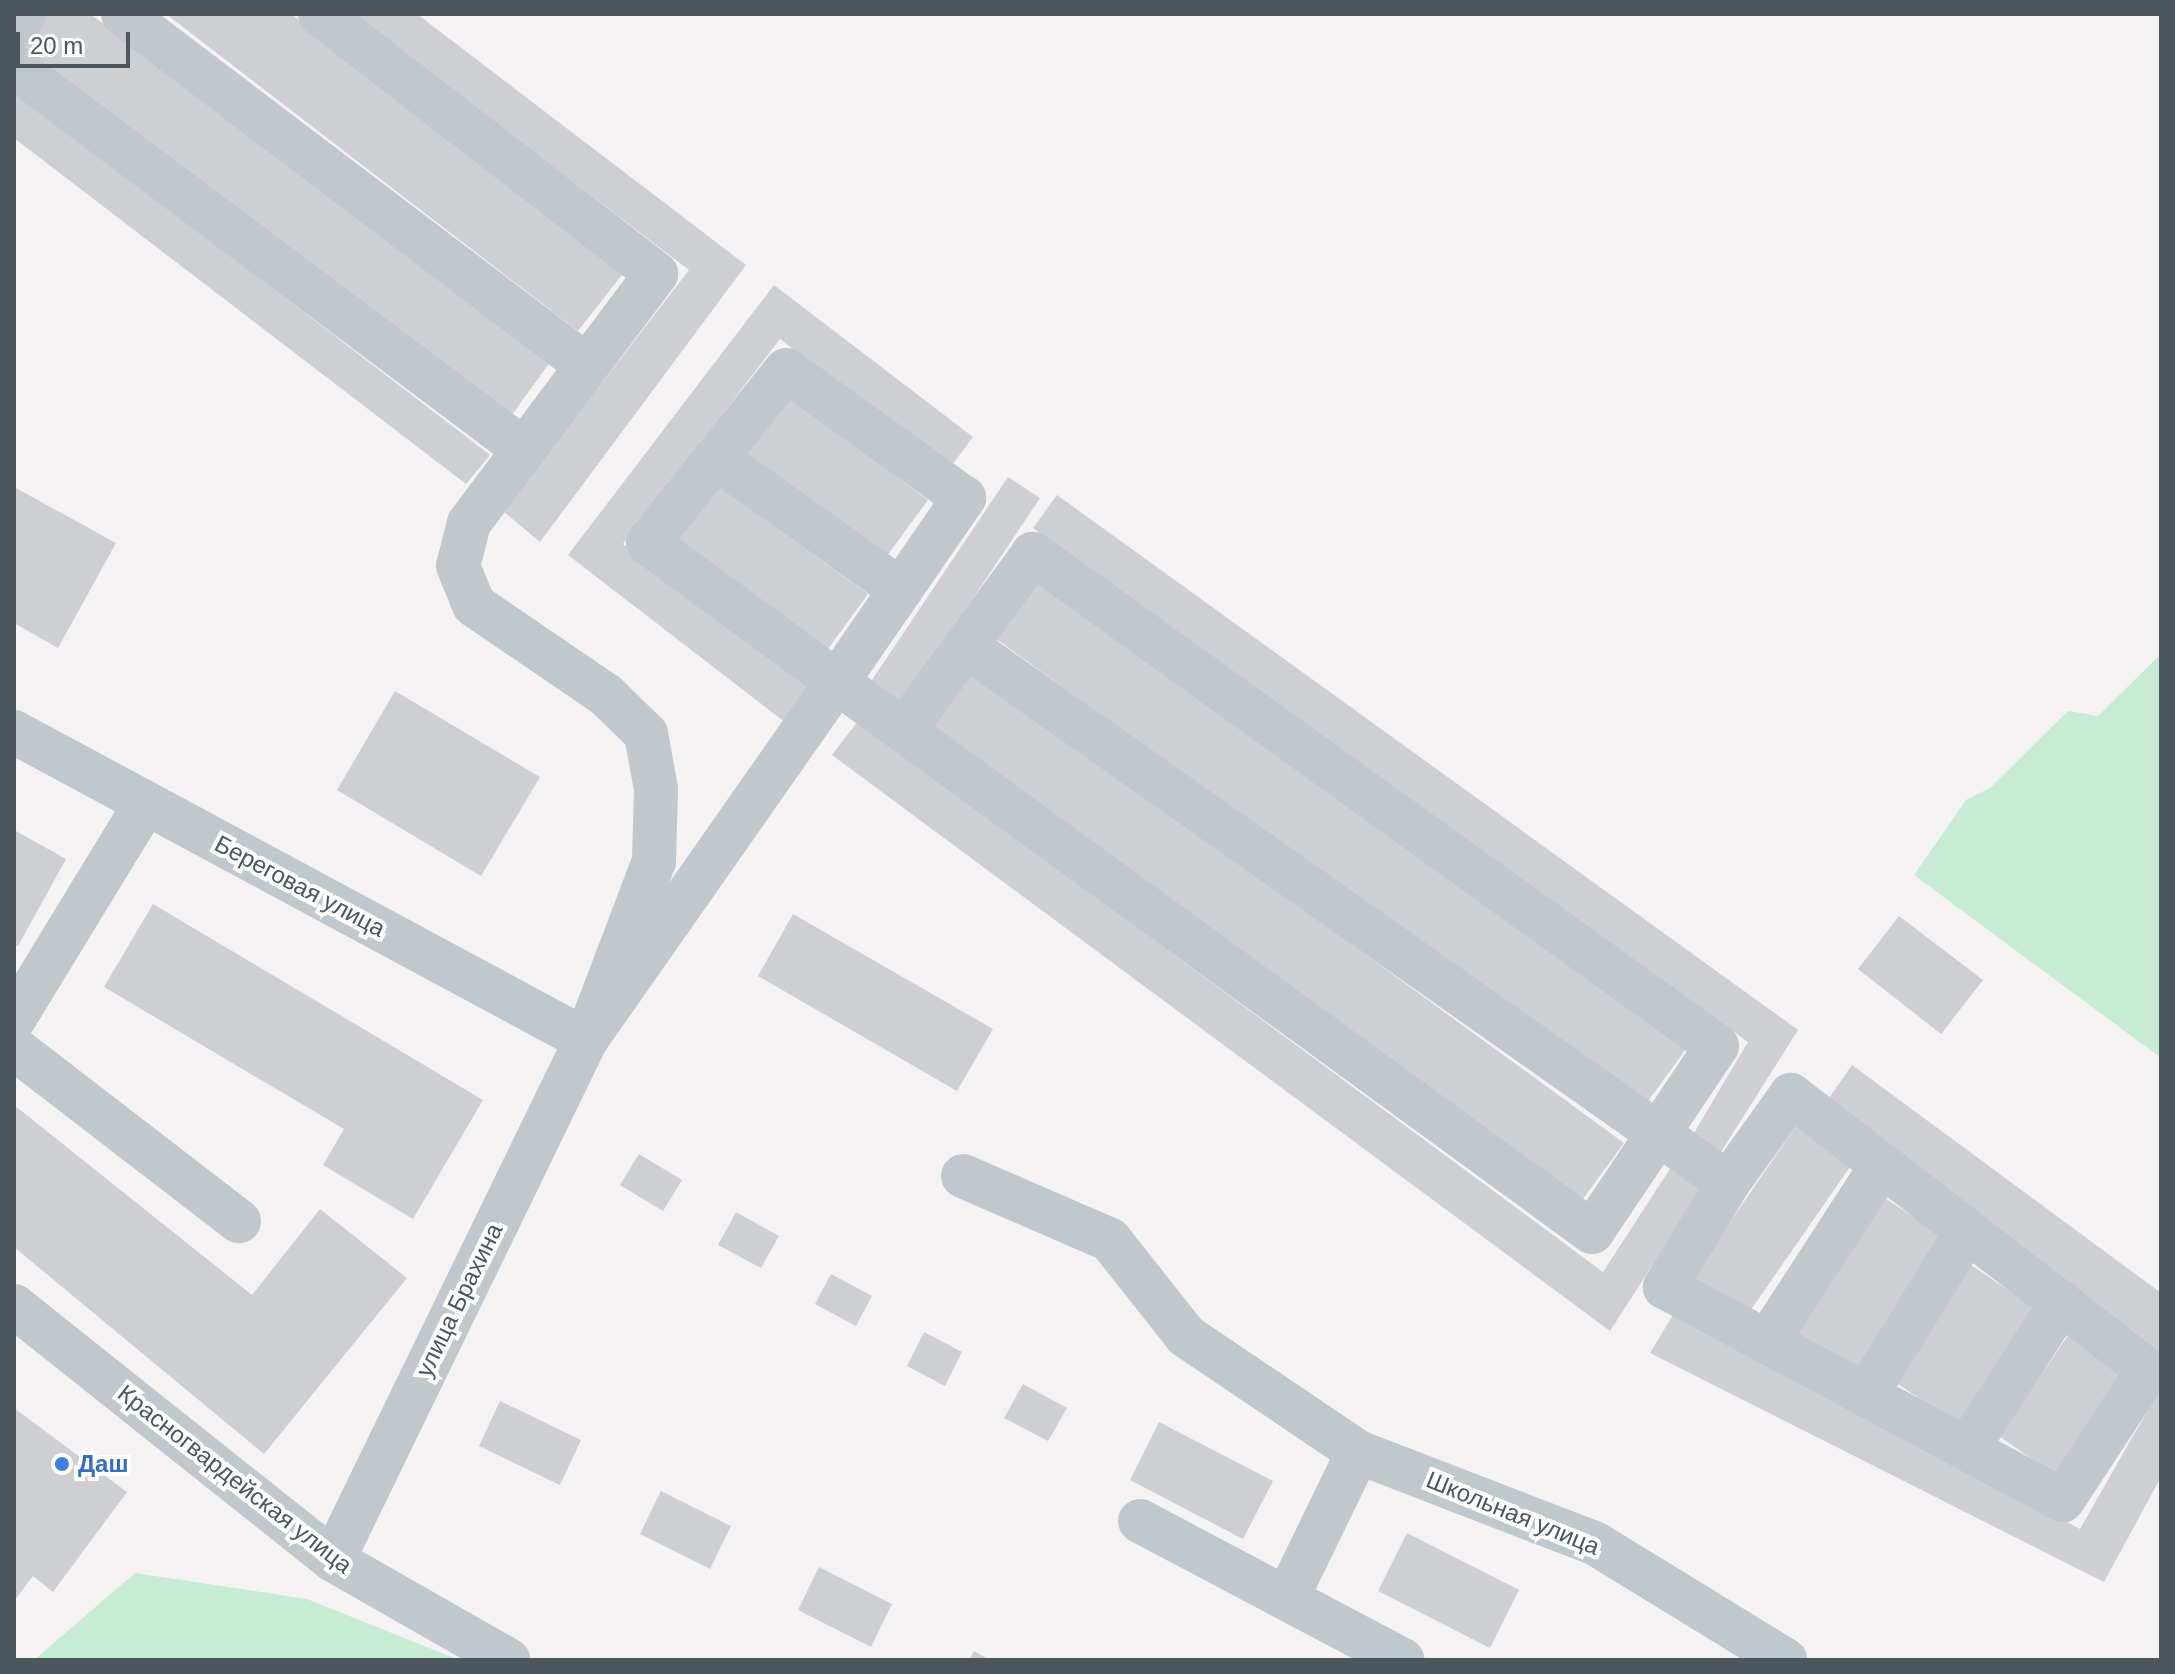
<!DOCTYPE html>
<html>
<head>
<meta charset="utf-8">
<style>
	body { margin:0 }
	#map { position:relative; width:2175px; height:1674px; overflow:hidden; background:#f4f2f2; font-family:Arial,sans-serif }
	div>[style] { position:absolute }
	.green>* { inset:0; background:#c7ebd3 }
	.building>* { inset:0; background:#cdcfd3 }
	.minor>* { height:44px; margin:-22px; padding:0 22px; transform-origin:22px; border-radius:22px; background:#c0c7cd }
	.dots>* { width:22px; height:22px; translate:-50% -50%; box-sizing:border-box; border:4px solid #fff; border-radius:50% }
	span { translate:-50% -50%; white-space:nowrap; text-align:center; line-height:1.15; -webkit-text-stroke:8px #fff; paint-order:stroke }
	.street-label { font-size:24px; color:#4c565d }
	.shop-label { font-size:24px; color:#366cbe; font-weight:700 }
	.left { translate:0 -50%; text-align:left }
	.frame { position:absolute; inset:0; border:16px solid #4c565d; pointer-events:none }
	.scale { position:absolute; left:16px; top:32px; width:114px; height:36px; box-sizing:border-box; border:4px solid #4c565d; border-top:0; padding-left:10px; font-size:24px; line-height:28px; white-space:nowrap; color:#4c565d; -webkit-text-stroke:6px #fff; paint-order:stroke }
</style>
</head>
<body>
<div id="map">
	<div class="green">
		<i style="clip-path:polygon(2161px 654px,2161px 1058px,1914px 875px,1966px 800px,1990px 788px,2068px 711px,2098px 716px)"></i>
		<i style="clip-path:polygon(135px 1573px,307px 1599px,459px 1660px,34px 1660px)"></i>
	</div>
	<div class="building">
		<i style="clip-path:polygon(45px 14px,90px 14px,553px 358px,511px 416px,19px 50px)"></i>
		<i style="clip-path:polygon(166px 14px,291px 14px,625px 271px,578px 331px)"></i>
		<i style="clip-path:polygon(352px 14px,417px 14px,746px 265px,540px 542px,503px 511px,689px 270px)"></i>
		<i style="clip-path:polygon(14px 90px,490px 455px,466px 484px,14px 138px)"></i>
		<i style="clip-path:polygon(774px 285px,973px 437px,949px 469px,780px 339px,623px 544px,812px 689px,786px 723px,568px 555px)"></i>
		<i style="clip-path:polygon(788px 395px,928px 500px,886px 557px,745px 452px)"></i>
		<i style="clip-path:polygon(1008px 477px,1040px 498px,902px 705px,870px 683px)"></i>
		<i style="clip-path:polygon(717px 485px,868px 594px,828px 649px,678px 541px)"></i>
		<i style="clip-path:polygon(14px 487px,116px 543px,58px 648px,14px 623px)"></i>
		<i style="clip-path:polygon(1057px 495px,1798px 1030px,1719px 1155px,1691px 1138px,1748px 1042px,1033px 528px)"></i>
		<i style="clip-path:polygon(1038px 579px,1686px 1049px,1643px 1108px,995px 638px)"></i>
		<i style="clip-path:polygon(974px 669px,1624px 1143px,1580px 1203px,930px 729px)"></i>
		<i style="clip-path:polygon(395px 691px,540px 777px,481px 876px,337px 790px)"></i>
		<i style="clip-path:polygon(858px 721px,1603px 1272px,1675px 1161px,1706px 1182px,1610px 1331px,832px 755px)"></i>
		<i style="clip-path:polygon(14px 830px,66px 859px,18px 946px,14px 944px)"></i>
		<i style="clip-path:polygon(153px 904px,483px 1100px,413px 1219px,323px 1165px,344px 1129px,104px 987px)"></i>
		<i style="clip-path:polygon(793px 914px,993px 1029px,957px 1091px,758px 976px)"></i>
		<i style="clip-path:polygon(1899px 916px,1983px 980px,1941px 1034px,1858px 969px)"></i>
		<i style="clip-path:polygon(1852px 1065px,2161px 1293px,2161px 1352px,1829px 1098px)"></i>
		<i style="clip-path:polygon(14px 1105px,252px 1295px,320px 1209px,407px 1278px,264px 1454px,14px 1247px)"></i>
		<i style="clip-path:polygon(1796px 1126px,1852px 1164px,1746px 1317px,1691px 1279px)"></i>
		<i style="clip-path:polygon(639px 1154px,682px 1180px,663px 1211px,620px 1185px)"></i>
		<i style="clip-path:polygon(1883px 1197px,1943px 1236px,1856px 1373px,1795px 1335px)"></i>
		<i style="clip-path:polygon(736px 1212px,779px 1236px,761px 1268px,718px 1245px)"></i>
		<i style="clip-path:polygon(1971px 1265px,2036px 1309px,1957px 1425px,1894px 1381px)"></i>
		<i style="clip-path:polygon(831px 1274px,872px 1296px,856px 1326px,815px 1304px)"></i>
		<i style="clip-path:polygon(1673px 1315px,2080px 1529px,2161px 1387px,2161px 1477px,2104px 1582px,1650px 1353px)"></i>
		<i style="clip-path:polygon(924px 1332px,962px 1352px,945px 1386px,907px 1366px)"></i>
		<i style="clip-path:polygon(2069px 1334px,2125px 1373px,2055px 1475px,1999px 1436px)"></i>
		<i style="clip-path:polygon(1023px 1384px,1067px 1408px,1048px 1441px,1004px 1418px)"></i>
		<i style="clip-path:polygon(500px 1401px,581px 1440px,560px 1485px,479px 1446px)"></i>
		<i style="clip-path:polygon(14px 1408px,127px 1492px,53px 1592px,33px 1576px,14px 1601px)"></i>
		<i style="clip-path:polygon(1159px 1422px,1273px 1481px,1243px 1539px,1130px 1480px)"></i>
		<i style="clip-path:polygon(661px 1491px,731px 1526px,710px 1569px,640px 1534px)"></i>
		<i style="clip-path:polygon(1407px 1533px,1519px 1590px,1490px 1648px,1378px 1591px)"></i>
		<i style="clip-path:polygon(819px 1567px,892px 1604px,871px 1647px,798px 1610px)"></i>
		<i style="clip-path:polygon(974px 1651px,990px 1660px,969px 1660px)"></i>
	</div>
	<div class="minor">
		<i style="left:123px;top:14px;width:581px;rotate:37.17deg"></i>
		<i style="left:320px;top:14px;width:425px;rotate:37.7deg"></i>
		<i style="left:656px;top:274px;width:311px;rotate:126.9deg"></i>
		<i style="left:469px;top:523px;width:44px;rotate:104.3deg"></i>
		<i style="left:458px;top:566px;width:42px;rotate:67.7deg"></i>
		<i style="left:474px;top:605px;width:160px;rotate:34.3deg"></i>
		<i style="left:606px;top:695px;width:56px;rotate:44.3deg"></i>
		<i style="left:646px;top:734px;width:56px;rotate:79.7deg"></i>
		<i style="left:656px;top:789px;width:72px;rotate:91.6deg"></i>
		<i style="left:654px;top:861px;width:191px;rotate:110.8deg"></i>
		<i style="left:586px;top:1040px;width:578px;rotate:115.94deg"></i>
		<i style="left:14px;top:28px;width:17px;rotate:-54deg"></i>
		<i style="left:14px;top:67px;width:635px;rotate:36.87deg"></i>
		<i style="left:716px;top:458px;width:227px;rotate:35.5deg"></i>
		<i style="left:966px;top:646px;width:932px;rotate:35.17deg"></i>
		<i style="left:1728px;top:1183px;width:122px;rotate:121.2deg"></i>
		<i style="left:1665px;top:1287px;width:451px;rotate:28.2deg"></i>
		<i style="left:2063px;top:1500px;width:155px;rotate:-56.8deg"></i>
		<i style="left:2148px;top:1370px;width:451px;rotate:-142.4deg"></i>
		<i style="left:1791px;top:1095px;width:108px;rotate:125.6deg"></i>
		<i style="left:14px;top:732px;width:650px;rotate:28.3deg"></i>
		<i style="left:14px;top:1019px;width:253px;rotate:-58.6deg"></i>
		<i style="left:586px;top:1040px;width:437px;rotate:-55deg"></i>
		<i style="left:837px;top:682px;width:224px;rotate:-55.4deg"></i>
		<i style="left:964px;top:498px;width:219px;rotate:-144.3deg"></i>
		<i style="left:786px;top:370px;width:221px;rotate:128.6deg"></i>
		<i style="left:648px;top:543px;width:235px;rotate:36.3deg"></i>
		<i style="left:837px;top:682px;width:934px;rotate:36.07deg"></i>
		<i style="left:1592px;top:1232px;width:224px;rotate:-56.1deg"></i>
		<i style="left:1717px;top:1046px;width:843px;rotate:-144.27deg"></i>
		<i style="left:1033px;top:554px;width:218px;rotate:126.2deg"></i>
		<i style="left:14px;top:1048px;width:284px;rotate:37.6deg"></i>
		<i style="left:963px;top:1176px;width:160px;rotate:23.5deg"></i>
		<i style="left:1110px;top:1240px;width:122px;rotate:51.6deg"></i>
		<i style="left:1186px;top:1336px;width:207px;rotate:34deg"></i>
		<i style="left:1358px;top:1452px;width:162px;rotate:115.9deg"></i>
		<i style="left:14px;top:1306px;width:408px;rotate:38.5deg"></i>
		<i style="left:333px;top:1560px;width:202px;rotate:29.7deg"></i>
		<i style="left:1767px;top:1342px;width:211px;rotate:-57deg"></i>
		<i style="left:1866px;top:1395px;width:193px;rotate:-58.4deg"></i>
		<i style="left:1967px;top:1449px;width:174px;rotate:-57.2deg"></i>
		<i style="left:1358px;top:1452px;width:255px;rotate:21.1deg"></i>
		<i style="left:1596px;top:1544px;width:222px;rotate:31.5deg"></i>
		<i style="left:1140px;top:1521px;width:297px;rotate:27.9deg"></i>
	</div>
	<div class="dots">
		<i style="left:62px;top:1464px;background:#3f7fe0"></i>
	</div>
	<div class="street-label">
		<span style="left:300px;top:886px;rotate:28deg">Береговая улица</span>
		<span style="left:459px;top:1300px;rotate:-64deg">улица Брахина</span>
		<span style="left:235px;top:1479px;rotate:38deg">Красногвардейская улица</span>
		<span style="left:1513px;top:1513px;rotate:22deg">Школьная улица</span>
	</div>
	<div class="shop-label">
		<span class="left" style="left:78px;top:1464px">Даш</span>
	</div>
	<div class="frame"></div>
	<div class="scale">20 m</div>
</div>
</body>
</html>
